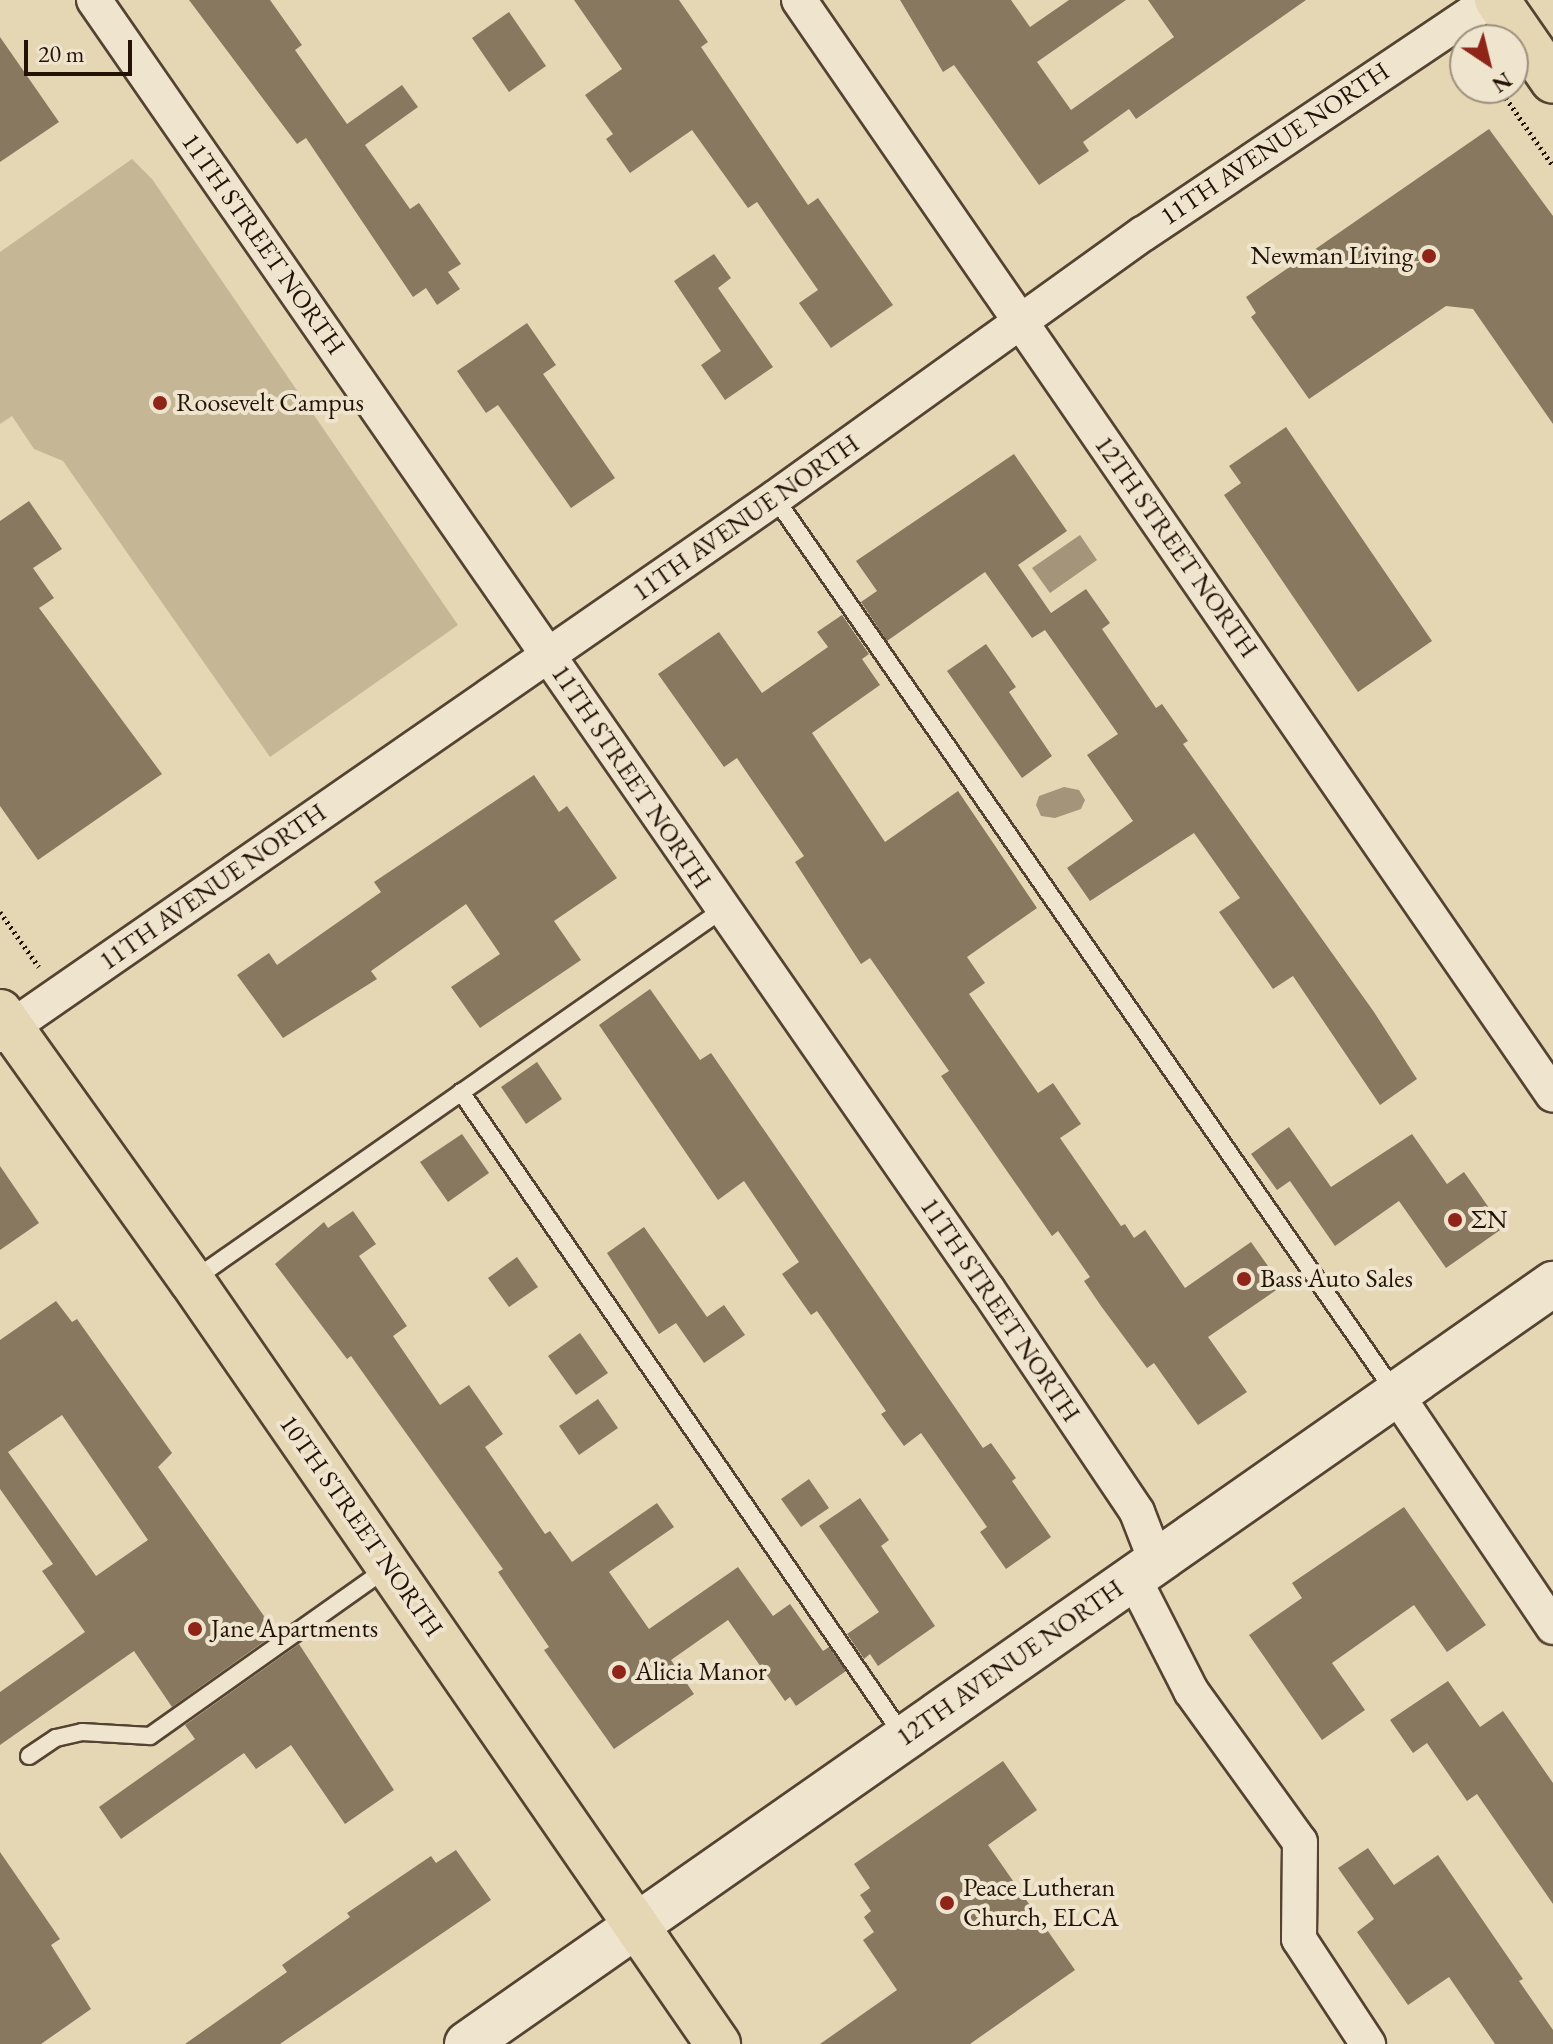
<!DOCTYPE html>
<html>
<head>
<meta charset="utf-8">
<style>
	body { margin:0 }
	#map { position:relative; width:1553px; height:2044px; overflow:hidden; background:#e6d7b4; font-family:"EB Garamond",serif }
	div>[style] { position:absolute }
	.green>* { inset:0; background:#c5b696 }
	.water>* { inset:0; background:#a49479 }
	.building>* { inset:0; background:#887860 }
	.path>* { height:5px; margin-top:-2.5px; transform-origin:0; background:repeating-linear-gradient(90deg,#231206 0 2px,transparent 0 6px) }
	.roads { filter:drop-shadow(2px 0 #544332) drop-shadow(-2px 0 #544332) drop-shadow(0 2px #544332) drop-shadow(0 -2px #544332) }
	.service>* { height:16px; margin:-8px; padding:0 8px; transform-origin:8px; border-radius:8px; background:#efe5ce }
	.minor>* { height:34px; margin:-17px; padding:0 17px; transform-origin:17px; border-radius:17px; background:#efe5ce }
	.secondary>* { height:44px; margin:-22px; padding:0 22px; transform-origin:22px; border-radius:22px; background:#efe5ce }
	.primary>* { height:44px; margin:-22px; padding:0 22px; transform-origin:22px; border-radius:22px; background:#e6d7b4 }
	.dots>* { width:22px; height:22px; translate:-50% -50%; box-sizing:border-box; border:4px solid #efe5ce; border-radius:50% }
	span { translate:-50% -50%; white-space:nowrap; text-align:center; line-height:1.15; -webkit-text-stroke:8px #efe5ce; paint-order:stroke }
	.street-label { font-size:26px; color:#231206 }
	.poi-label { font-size:26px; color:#231206 }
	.right { translate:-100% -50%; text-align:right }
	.left { translate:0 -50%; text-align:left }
	.north { position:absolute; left:1449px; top:24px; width:80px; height:80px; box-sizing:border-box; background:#efe5ce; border:2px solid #9d917e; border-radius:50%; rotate:145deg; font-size:22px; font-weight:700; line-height:32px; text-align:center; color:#231206 }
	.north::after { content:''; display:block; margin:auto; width:28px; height:36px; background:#8f2418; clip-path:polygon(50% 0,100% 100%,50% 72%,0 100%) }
	.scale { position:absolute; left:24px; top:40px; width:108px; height:36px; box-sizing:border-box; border:4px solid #231206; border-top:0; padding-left:10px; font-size:24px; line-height:28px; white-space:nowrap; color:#231206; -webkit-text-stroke:6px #efe5ce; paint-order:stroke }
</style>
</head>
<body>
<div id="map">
	<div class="green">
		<i style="clip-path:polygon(132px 159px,152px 179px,458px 625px,270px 757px,63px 461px,34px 449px,12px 416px,0 424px,0 252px)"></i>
	</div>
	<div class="water">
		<i style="clip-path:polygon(1080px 535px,1097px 560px,1050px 593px,1032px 568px)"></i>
		<i style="clip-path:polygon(1064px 787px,1079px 790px,1085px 800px,1081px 809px,1055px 818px,1041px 816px,1036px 805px,1039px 796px)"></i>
	</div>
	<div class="building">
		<i style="clip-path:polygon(189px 0,270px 0,302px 45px,295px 50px,347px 124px,402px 85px,418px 107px,365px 145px,410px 209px,419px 203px,461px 264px,448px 272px,460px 289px,437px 305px,426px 288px,413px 297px,306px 138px,297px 144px)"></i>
		<i style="clip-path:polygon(574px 0,679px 0,708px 42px,701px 47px,808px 205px,818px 198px,893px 305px,831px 348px,799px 303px,818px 290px,757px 202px,748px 208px,692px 130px,630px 173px,606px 139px,613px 134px,585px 95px,622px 69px)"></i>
		<i style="clip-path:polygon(900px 0,1011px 0,1030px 27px,1069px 0,1126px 0,1037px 62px,1071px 110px,1174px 37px,1148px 0,1306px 0,1136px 119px,1129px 109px,1083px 142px,1089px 151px,1039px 185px,954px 65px,943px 72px)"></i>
		<i style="clip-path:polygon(509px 12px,546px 66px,509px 92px,472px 38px)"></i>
		<i style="clip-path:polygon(0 37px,59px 122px,0 162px)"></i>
		<i style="clip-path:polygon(1489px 129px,1553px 216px,1553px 424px,1473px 309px,1446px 306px,1309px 399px,1251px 317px,1256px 313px,1246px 297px)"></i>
		<i style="clip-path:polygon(714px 254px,731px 278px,718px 288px,773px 367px,725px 400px,701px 365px,721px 351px,674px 281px)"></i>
		<i style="clip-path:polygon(527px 323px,556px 365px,543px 374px,615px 478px,571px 508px,498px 405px,486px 413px,457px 371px)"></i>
		<i style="clip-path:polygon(1286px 427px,1432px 641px,1358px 692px,1224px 495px,1241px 483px,1229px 466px)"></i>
		<i style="clip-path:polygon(1014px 454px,1067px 531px,1018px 565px,1051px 613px,1086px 589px,1110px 623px,1102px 629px,1156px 708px,1162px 704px,1188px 741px,1183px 744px,1374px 1012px,1417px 1079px,1380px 1105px,1293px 976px,1273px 989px,1219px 912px,1240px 898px,1194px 833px,1090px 901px,1067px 868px,1133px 821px,1087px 755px,1118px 734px,1045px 630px,1032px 638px,985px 572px,887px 641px,861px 602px,877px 591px,856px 561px)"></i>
		<i style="clip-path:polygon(29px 501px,62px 549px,33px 568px,54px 598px,39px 608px,162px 774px,38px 860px,0 806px,0 521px)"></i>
		<i style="clip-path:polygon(842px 615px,869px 654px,862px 659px,880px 685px,812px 733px,885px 842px,958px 791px,1037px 908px,967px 957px,985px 983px,969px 994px,1038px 1093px,1053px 1083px,1081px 1124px,1060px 1138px,1121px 1226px,1125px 1224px,1134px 1238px,1145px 1230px,1185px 1288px,1251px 1242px,1282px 1286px,1208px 1337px,1247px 1392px,1198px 1425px,1154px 1363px,1147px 1368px,1101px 1306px,1084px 1281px,1090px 1277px,1058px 1231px,1052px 1236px,941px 1076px,949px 1071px,870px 958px,861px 964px,795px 862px,804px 856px,745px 770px,737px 758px,724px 767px,658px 674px,719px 632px,762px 693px,828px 647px,817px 632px)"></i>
		<i style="clip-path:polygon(986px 644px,1016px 687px,1009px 692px,1052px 756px,1022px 778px,947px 671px)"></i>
		<i style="clip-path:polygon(534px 775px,559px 812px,567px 806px,617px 878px,554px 921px,581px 960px,480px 1028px,451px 987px,500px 954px,466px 904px,371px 971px,377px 979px,283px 1038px,237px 975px,269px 953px,277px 965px,381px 892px,374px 882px)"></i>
		<i style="clip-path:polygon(650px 989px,700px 1060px,711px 1053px,983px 1448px,991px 1443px,1016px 1478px,1012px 1481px,1051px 1537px,1006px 1569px,980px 1532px,987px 1527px,921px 1433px,904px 1446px,881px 1414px,886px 1411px,817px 1311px,811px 1315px,782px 1274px,799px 1262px,744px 1181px,718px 1200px,599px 1025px)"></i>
		<i style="clip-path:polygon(537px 1062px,562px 1099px,526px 1124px,501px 1087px)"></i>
		<i style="clip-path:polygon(1289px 1127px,1331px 1187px,1412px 1134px,1447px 1184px,1464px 1172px,1503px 1228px,1446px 1268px,1399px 1201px,1335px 1246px,1290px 1181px,1277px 1190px,1251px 1154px)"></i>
		<i style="clip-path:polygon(462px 1134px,489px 1173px,448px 1202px,420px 1162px)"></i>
		<i style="clip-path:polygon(0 1166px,39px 1223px,0 1250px)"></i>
		<i style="clip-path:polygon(353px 1211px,376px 1244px,359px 1256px,407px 1326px,393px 1336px,440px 1405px,469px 1385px,503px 1434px,485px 1447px,545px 1534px,550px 1531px,572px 1562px,657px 1503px,674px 1527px,609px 1572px,649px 1629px,738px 1567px,773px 1616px,790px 1604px,823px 1651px,829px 1647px,846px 1671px,796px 1706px,790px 1697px,785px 1701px,728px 1620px,671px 1660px,694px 1694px,614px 1749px,544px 1650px,549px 1647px,498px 1572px,503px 1569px,351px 1356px,347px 1359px,275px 1264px,324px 1222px,328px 1228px)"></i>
		<i style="clip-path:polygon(644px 1227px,707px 1317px,724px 1305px,745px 1335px,704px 1363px,676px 1323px,659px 1334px,607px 1253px)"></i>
		<i style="clip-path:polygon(517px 1257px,538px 1287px,509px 1307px,488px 1278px)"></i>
		<i style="clip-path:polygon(evenodd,56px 1301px,72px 1322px,77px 1319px,172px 1453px,158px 1467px,276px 1633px,172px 1707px,134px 1651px,0 1745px,0 1692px,85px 1632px,42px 1571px,53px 1564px,0 1489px,0 1340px,56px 1301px,62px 1415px,148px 1540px,96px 1576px,8px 1452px,62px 1415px)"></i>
		<i style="clip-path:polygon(580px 1333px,608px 1373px,576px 1395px,548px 1356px)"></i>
		<i style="clip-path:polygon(598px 1399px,618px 1428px,579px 1455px,559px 1426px)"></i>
		<i style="clip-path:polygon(809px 1479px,829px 1508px,801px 1527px,781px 1499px)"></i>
		<i style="clip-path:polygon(860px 1498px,889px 1540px,881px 1546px,935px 1626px,878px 1666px,870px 1654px,864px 1659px,847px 1634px,879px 1612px,819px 1526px)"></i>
		<i style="clip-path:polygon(1404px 1507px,1486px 1625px,1447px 1652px,1414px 1605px,1332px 1663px,1365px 1710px,1322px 1740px,1249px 1635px,1302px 1598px,1292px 1583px)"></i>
		<i style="clip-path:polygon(299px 1644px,394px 1790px,345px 1824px,291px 1745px,256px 1769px,244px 1753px,121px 1839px,99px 1807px,195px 1739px,185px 1725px)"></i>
		<i style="clip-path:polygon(1448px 1681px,1480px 1727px,1503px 1711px,1553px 1783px,1553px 1904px,1477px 1794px,1467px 1801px,1427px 1743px,1413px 1753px,1390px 1720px)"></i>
		<i style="clip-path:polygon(1003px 1761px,1037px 1810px,988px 1845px,1075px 1970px,970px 2044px,820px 2044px,897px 1990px,863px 1940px,874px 1932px,864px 1917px,871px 1911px,860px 1895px,870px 1888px,854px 1864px)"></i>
		<i style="clip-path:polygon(1368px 1848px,1394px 1885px,1438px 1855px,1523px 1979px,1519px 1981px,1553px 2030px,1553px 2044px,1495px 2044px,1449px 1977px,1408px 2005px,1357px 1932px,1374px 1919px,1338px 1868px)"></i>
		<i style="clip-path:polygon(456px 1850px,491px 1900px,280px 2044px,185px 2044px,287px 1972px,282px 1965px,350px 1917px,347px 1913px,431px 1856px,436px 1863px)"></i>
		<i style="clip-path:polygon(0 1852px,60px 1939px,51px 1945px,91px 2009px,41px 2044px,0 2044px)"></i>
	</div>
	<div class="path">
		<i style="left:1499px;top:88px;width:95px;rotate:55.3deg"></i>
		<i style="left:0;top:912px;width:67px;rotate:54.7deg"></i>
	</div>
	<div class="roads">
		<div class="service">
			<i style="left:775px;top:498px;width:1087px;rotate:55.27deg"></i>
			<i style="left:461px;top:1092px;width:782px;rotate:55.52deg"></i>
			<i style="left:193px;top:1280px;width:646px;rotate:-34.97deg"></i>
			<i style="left:29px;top:1756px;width:32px;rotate:-34deg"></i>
			<i style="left:56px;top:1738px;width:27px;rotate:-13deg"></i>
			<i style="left:82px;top:1732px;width:68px;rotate:3.4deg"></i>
			<i style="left:150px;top:1736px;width:291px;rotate:-35.3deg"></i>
		</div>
		<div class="minor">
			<i style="left:94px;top:0;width:1570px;rotate:55.28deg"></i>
			<i style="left:988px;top:1290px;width:267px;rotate:56.1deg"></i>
			<i style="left:1137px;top:1512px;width:53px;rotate:68.8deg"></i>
			<i style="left:799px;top:0;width:1329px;rotate:55.45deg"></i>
			<i style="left:0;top:1035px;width:943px;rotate:-34.72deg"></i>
			<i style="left:775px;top:498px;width:453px;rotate:-35.7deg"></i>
			<i style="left:1143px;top:234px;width:419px;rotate:-33.9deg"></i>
			<i style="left:1396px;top:1394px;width:281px;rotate:56deg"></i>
			<i style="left:1133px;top:1577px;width:128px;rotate:63deg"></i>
			<i style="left:1191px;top:1691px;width:186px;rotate:54.2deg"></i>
			<i style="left:1300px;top:1842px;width:97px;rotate:90.6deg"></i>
			<i style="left:1299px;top:1939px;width:126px;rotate:56.7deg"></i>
		</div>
		<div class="secondary">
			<i style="left:467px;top:2044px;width:1326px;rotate:-34.98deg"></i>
		</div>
		<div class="primary">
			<i style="left:1497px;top:0;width:98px;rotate:55.3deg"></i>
			<i style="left:0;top:1012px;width:330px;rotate:54.5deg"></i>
			<i style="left:192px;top:1281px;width:927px;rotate:55.42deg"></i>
		</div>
	</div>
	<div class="dots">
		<i style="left:1429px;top:256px;background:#8f2418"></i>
		<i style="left:160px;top:403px;background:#8f2418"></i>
		<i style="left:1455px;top:1220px;background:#8f2418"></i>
		<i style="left:1244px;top:1279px;background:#8f2418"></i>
		<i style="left:195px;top:1629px;background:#8f2418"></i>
		<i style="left:619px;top:1672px;background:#8f2418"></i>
		<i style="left:947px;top:1903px;background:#8f2418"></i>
	</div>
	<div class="street-label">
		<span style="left:1275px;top:144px;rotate:-34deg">11TH AVENUE NORTH</span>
		<span style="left:263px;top:244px;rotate:55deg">11TH STREET NORTH</span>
		<span style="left:746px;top:518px;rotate:-35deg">11TH AVENUE NORTH</span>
		<span style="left:1176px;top:547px;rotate:55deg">12TH STREET NORTH</span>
		<span style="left:631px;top:777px;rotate:56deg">11TH STREET NORTH</span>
		<span style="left:213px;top:887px;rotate:-35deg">11TH AVENUE NORTH</span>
		<span style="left:1000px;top:1310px;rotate:56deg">11TH STREET NORTH</span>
		<span style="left:361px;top:1526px;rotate:55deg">10TH STREET NORTH</span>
		<span style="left:1010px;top:1663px;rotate:-35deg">12TH AVENUE NORTH</span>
	</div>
	<div class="poi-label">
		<span class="right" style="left:1413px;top:256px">Newman Living</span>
		<span class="left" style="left:176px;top:403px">Roosevelt Campus</span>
		<span class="left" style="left:1471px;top:1220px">ΣΝ</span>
		<span class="left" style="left:1260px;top:1279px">Bass Auto Sales</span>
		<span class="left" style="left:211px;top:1629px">Jane Apartments</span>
		<span class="left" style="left:635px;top:1672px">Alicia Manor</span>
		<span class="left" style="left:963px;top:1903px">Peace Lutheran<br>Church, ELCA</span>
	</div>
	<div class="north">N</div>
	<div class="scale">20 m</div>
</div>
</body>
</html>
